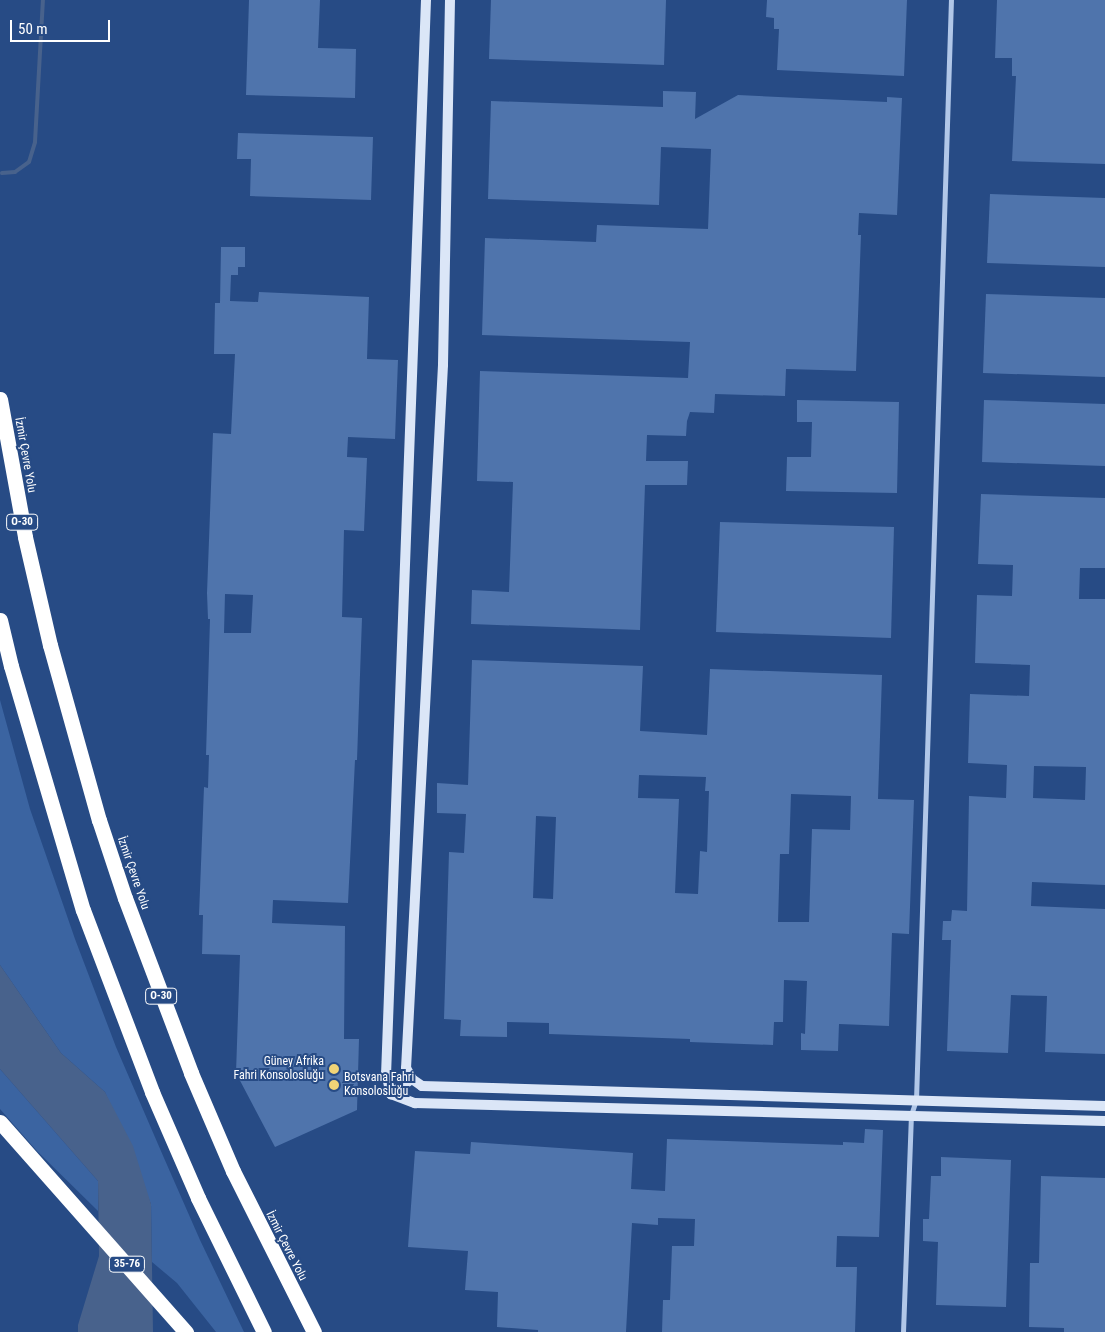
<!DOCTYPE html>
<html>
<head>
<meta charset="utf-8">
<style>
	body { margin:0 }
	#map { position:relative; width:1105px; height:1332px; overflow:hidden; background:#274b85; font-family:"Roboto Condensed",sans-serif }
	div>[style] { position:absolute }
	.green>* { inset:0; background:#3b64a1 }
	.water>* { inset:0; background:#48628c }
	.stream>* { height:4px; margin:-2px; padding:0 2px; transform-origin:2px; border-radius:2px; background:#48628c }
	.building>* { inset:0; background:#4f74ac }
	.street>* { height:5px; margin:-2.5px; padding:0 2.5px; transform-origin:2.5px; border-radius:2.5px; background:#b1c7e8 }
	.secondary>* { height:10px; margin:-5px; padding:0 5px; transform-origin:5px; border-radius:5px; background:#dbe6f7 }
	.highway>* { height:15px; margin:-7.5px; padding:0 7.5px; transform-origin:7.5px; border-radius:7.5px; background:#fff }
	.dots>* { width:14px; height:14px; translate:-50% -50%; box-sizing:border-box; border:2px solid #274b85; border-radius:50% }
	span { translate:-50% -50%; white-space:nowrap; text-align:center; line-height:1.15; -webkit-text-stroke:4px #274b85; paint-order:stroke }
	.shield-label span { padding:1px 4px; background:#274b85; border:1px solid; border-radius:4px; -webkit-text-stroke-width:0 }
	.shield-label { font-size:11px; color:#fff; font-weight:700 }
	.street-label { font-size:12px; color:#fff }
	.poi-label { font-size:12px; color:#fff }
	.right { translate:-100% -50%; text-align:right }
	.left { translate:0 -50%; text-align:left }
	.scale { position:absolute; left:10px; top:20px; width:100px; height:22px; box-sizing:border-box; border:2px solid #fff; border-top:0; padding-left:6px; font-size:15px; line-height:18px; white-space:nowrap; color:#fff; -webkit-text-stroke:4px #274b85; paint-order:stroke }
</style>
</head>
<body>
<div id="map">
	<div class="green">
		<i style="clip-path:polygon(0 700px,30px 809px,75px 939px,116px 1047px,164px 1158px,200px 1240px,244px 1332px,216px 1332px,177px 1283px,152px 1262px,151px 1204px,105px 1092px,61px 1053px,0 965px)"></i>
		<i style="clip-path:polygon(0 1069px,98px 1181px,98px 1211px,37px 1151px,0 1109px)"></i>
	</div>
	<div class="water">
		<i style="clip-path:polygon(0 965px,61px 1053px,105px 1092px,133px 1146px,151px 1204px,153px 1332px,78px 1332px,78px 1325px,99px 1256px,98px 1181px,0 1069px)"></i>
	</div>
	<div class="stream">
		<i style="left:2px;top:173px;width:13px;rotate:-4deg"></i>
		<i style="left:15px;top:172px;width:17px;rotate:-36deg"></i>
		<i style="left:29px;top:162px;width:21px;rotate:-73deg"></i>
		<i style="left:35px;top:142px;width:142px;rotate:-86.8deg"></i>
	</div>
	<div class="building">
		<i style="clip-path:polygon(249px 0,320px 0,318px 48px,356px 49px,355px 98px,246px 95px)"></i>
		<i style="clip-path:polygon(491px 0,666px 0,664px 65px,489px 59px)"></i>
		<i style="clip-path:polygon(767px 0,907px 0,904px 76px,777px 70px,779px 29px,774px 29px,774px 18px,766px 17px)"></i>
		<i style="clip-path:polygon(997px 0,1105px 0,1105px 164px,1012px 161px,1016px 76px,1012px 76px,1012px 58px,995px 58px)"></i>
		<i style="clip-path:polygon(663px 91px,696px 92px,695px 119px,738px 95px,887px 102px,887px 97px,902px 98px,897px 215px,859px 213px,858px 235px,861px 235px,856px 371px,786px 369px,785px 396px,715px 394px,714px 413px,690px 412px,687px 421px,686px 436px,647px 435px,646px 461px,688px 461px,687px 485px,645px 485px,640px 630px,471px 624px,472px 590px,509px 592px,513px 482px,477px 481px,480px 371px,688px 378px,690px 342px,482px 335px,485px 238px,596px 242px,597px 225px,708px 229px,711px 149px,661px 147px,659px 205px,488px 199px,491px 101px,663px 107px)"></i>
		<i style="clip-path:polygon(238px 133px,373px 137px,371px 200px,250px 196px,251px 159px,237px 159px)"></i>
		<i style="clip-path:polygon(990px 194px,1105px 198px,1105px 267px,987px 263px)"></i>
		<i style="clip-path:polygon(evenodd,221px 247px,245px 247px,245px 267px,238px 267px,238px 275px,231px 275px,230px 301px,258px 302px,259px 292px,369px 297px,367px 359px,398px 360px,395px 439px,348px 437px,347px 457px,367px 458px,364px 531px,344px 530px,342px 617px,362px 618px,357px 760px,355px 760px,348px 903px,273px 900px,272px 923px,345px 926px,344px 1039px,359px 1039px,357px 1110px,275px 1147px,236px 1073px,240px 955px,202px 954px,203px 915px,199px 915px,204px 787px,208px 788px,209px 755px,206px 755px,210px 619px,208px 619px,207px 593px,213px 433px,231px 434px,235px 354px,214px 354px,215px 303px,220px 303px,221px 247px,225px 594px,253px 595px,251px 633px,224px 633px,225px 594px)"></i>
		<i style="clip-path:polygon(986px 294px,1105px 298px,1105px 377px,983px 373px)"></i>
		<i style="clip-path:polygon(797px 400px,899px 402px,897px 493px,786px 491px,787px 457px,811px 457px,812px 422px,797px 422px)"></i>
		<i style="clip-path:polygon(984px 400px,1105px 404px,1105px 466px,982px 462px)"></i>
		<i style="clip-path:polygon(evenodd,981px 494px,1105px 498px,1105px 568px,1080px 568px,1079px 599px,1105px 599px,1105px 885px,1032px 882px,1031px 906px,1105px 909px,1105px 1054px,1045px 1052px,1047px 996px,1011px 995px,1008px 1053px,947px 1051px,951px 940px,942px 940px,943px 921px,951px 921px,952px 910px,967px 911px,969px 796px,1006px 798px,1007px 765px,968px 763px,970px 694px,1029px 696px,1030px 665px,975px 663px,977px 595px,1012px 596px,1013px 565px,978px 564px,981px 494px,1034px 766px,1086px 767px,1085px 800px,1033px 798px,1034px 766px)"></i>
		<i style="clip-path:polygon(720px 522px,894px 527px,891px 638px,716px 632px)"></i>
		<i style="clip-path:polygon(evenodd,472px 660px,643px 666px,640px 731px,707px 735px,710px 669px,882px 675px,878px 799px,914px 800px,909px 934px,892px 933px,889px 1026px,839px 1024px,838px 1051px,801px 1050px,801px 1033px,805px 1034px,807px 981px,784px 980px,783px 1022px,774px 1022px,773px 1045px,690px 1042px,690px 1039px,549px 1034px,549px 1023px,507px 1022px,507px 1037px,460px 1036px,461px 1020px,444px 1019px,449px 852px,464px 853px,466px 814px,437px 813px,437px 783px,468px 785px,472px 660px,639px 775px,706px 777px,705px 791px,709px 791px,707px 852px,700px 851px,698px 894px,675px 893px,679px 799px,638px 798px,639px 775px,472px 660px,791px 794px,851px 796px,850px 830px,812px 829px,809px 922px,778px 922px,780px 854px,789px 854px,791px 794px,472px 660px,536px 816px,556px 817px,553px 899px,533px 898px,536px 816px)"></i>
		<i style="clip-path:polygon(865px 1129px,883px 1130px,879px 1237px,837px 1236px,836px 1267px,857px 1267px,855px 1332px,662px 1332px,663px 1300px,670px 1300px,672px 1246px,694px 1246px,695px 1219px,658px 1218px,658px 1225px,632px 1223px,626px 1332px,538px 1332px,538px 1330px,497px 1327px,498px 1292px,465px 1290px,468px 1251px,408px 1247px,415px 1151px,470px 1154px,471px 1142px,633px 1153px,631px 1189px,665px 1191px,667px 1139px,843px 1145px,843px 1142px,864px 1143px)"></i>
		<i style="clip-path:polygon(941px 1157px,1011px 1160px,1006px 1307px,936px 1305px,938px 1242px,923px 1241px,923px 1219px,929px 1219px,931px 1176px,941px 1176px)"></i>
		<i style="clip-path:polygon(1041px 1176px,1105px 1178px,1105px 1332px,1064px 1332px,1064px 1328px,1029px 1327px,1030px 1263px,1039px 1263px)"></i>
	</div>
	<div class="street">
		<i style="left:903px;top:1332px;width:217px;rotate:-87.9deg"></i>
		<i style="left:911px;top:1115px;width:16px;rotate:-72deg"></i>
		<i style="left:916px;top:1100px;width:1101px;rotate:-88.18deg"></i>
	</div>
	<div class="secondary">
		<i style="left:426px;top:0;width:1074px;rotate:92.13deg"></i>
		<i style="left:386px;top:1073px;width:22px;rotate:77deg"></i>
		<i style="left:391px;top:1094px;width:26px;rotate:21deg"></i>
		<i style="left:415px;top:1103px;width:690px;rotate:1.49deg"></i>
		<i style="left:450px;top:0;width:365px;rotate:91.1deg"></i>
		<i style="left:443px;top:365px;width:704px;rotate:93.01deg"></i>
		<i style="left:406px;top:1068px;width:13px;rotate:61deg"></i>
		<i style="left:412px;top:1079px;width:12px;rotate:35deg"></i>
		<i style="left:422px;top:1086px;width:683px;rotate:1.68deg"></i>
		<i style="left:391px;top:1094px;width:26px;rotate:-36deg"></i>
	</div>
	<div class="highway">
		<i style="left:0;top:399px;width:140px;rotate:79.7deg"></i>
		<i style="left:25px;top:537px;width:111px;rotate:77deg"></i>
		<i style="left:50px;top:645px;width:182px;rotate:74.4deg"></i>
		<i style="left:99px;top:820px;width:82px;rotate:71.6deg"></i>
		<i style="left:125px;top:898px;width:187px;rotate:69.3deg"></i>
		<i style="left:191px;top:1073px;width:107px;rotate:66.8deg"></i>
		<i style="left:233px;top:1171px;width:180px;rotate:63.3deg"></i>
		<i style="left:0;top:620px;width:47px;rotate:76.6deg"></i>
		<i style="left:11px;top:666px;width:254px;rotate:73.6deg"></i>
		<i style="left:83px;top:910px;width:195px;rotate:69.2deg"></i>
		<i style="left:152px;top:1092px;width:116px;rotate:66.5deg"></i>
		<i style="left:198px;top:1198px;width:149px;rotate:63.8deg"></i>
		<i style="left:0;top:1122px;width:281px;rotate:48.5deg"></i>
	</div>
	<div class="dots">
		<i style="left:334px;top:1069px;background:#f0d477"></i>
		<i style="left:334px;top:1085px;background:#f0d477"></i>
	</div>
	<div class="shield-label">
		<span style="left:22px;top:522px">O-30</span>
		<span style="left:161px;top:996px">O-30</span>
		<span style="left:127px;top:1264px">35-76</span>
	</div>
	<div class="street-label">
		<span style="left:25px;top:455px;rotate:80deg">İzmir Çevre Yolu</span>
		<span style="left:133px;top:873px;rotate:71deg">İzmir Çevre Yolu</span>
		<span style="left:286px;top:1246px;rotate:63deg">İzmir Çevre Yolu</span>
	</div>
	<div class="poi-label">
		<span class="right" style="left:324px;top:1069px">Güney Afrika<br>Fahri Konsolosluğu</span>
		<span class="left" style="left:344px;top:1085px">Botsvana Fahri<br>Konsolosluğu</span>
	</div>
	<div class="scale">50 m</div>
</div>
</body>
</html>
